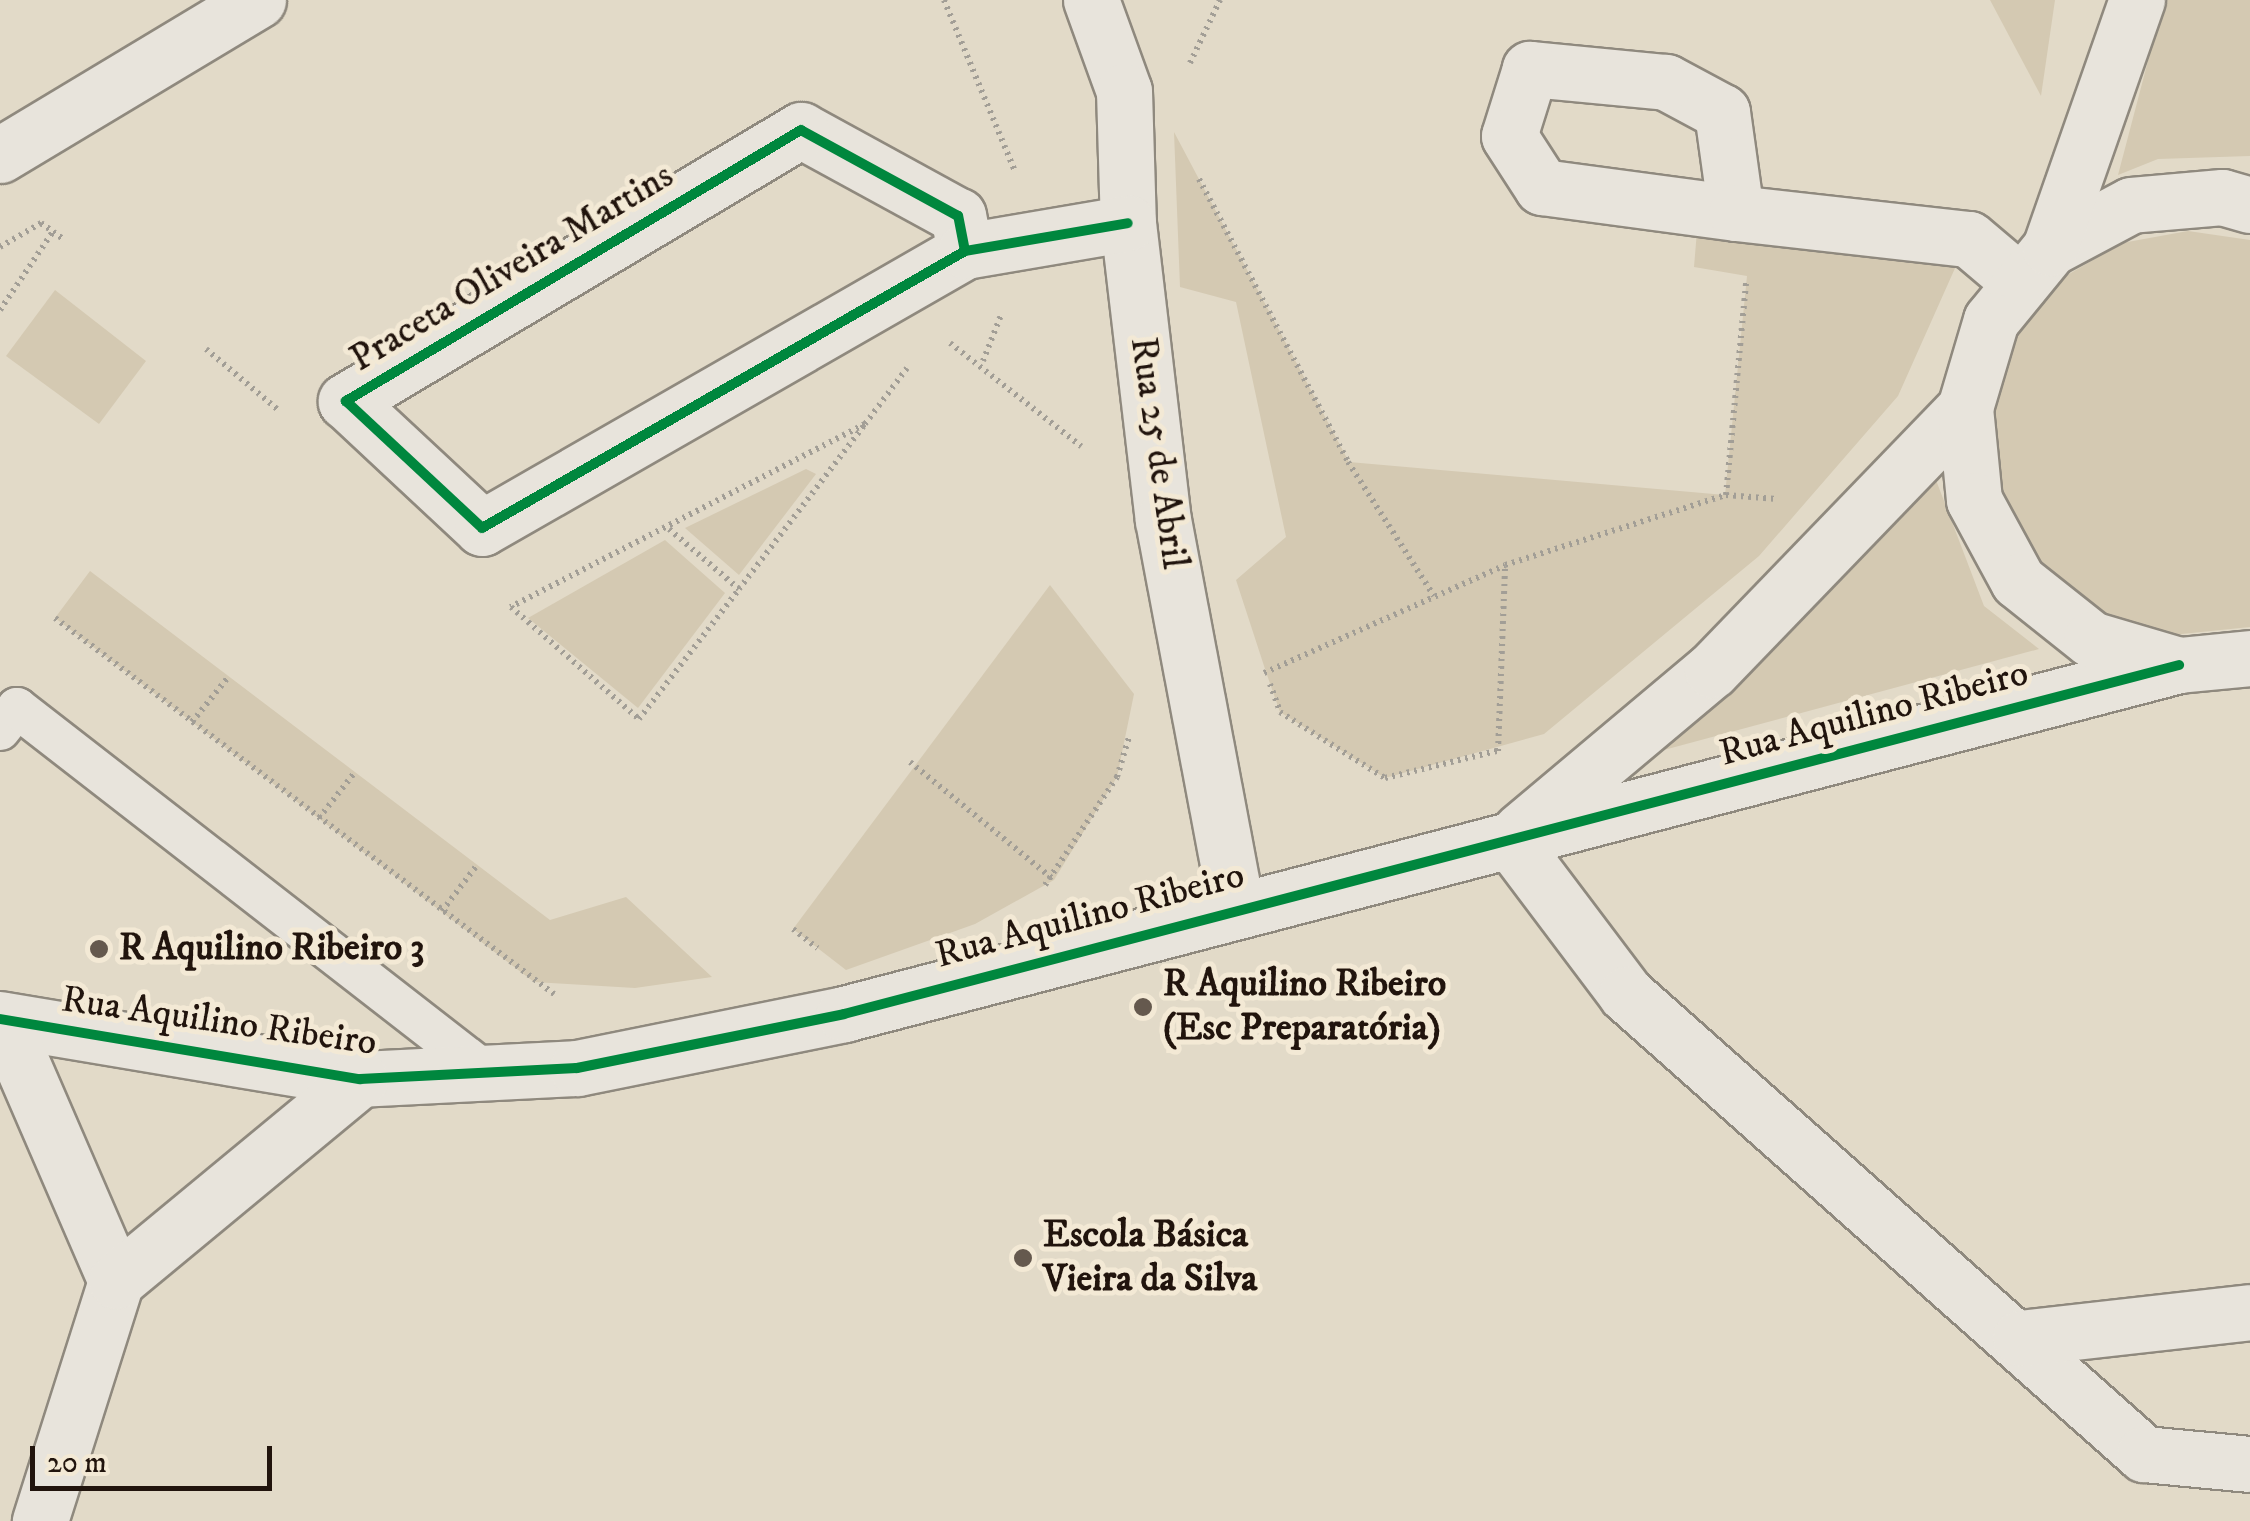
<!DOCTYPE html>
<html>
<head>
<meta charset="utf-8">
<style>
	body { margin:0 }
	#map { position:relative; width:2250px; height:1521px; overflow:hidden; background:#e2dac8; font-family:"IM FELL DW Pica",serif }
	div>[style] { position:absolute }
	.green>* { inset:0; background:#d4c9b2 }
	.path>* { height:6px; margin-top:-3px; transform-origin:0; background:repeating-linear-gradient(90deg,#a29e96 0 2.5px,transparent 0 7.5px) }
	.roads { filter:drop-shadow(2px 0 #8f897e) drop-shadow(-2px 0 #8f897e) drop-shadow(0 2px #8f897e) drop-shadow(0 -2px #8f897e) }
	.lane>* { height:40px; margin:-20px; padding:0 20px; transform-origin:20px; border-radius:20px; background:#e8e4dc }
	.street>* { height:55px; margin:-27.5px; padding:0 27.5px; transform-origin:27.5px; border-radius:27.5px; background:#e8e4dc }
	.secondary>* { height:55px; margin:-27.5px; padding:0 27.5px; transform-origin:27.5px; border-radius:27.5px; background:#e8e4dc }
	.cycleway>* { height:10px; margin:-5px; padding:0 5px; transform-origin:5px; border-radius:5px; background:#00873e }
	.dots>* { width:28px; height:28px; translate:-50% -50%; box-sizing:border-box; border:5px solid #f3e9d5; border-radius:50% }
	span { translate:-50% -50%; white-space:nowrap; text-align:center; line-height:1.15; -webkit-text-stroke:10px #f3e9d5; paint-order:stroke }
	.street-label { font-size:38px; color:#21140d }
	.poi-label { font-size:38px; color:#21140d; font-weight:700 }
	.left { translate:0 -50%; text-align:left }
	.scale { position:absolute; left:30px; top:1446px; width:242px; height:45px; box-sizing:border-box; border:5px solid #21140d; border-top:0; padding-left:12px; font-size:30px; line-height:35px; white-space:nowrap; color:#21140d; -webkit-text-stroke:8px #f3e9d5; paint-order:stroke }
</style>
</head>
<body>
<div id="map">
	<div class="green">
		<i style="clip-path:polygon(1990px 0,2055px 0,2041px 96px)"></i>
		<i style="clip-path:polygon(2164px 0,2250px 0,2250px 156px,2158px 159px,2118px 175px)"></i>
		<i style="clip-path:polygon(1174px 132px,1349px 462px,1725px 495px,1747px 276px,1694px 267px,1698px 219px,1960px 257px,1898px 396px,1759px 556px,1544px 734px,1385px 778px,1280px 712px,1266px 672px,1236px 580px,1286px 537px,1236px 302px,1180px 287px)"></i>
		<i style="clip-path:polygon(2188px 231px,2250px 240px,2250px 627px,2172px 635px,2107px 616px,2052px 576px,2012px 523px,1993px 458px,1996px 392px,2020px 329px,2064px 277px,2122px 243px)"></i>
		<i style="clip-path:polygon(55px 290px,146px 361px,99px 424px,6px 356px)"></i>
		<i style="clip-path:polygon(806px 469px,816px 474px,739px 575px,685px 528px)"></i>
		<i style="clip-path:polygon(1936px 480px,1984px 606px,2039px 649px,1649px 754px)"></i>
		<i style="clip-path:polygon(665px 540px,725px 593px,638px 708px,528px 618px)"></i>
		<i style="clip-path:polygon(90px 571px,550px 920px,626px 897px,712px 977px,635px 988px,534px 982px,55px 618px)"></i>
		<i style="clip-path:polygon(1050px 585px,1134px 694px,1117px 777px,1054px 880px,975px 924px,846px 970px,793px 929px)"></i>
	</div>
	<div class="path">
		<i style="left:944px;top:0;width:185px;rotate:67.5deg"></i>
		<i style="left:1190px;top:63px;width:70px;rotate:-64.5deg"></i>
		<i style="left:1199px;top:179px;width:320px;rotate:62.2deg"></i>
		<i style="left:1348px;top:462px;width:159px;rotate:57.3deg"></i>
		<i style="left:0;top:247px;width:48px;rotate:-30.3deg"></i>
		<i style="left:41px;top:223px;width:29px;rotate:36deg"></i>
		<i style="left:0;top:310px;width:93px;rotate:-56deg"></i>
		<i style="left:950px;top:343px;width:167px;rotate:38.2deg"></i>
		<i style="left:206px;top:349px;width:93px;rotate:40.2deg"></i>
		<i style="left:983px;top:361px;width:49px;rotate:-68.6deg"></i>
		<i style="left:865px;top:424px;width:399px;rotate:152.7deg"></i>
		<i style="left:511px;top:607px;width:170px;rotate:41.2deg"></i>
		<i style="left:639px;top:719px;width:164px;rotate:-52.4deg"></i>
		<i style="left:739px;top:589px;width:208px;rotate:-52.6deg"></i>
		<i style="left:865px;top:424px;width:70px;rotate:-53.1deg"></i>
		<i style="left:1726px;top:495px;width:214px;rotate:-84.6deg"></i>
		<i style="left:669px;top:529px;width:92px;rotate:40.6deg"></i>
		<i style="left:55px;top:618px;width:625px;rotate:37deg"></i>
		<i style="left:1264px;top:673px;width:264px;rotate:-24.1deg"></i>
		<i style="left:1505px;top:565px;width:232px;rotate:-17.6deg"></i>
		<i style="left:1726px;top:495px;width:51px;rotate:4.5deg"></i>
		<i style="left:1270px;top:684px;width:30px;rotate:70deg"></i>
		<i style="left:1280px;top:712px;width:124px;rotate:32.2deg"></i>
		<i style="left:1385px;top:778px;width:119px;rotate:-13.6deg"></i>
		<i style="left:192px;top:722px;width:59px;rotate:-51.2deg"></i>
		<i style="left:1498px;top:751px;width:186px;rotate:-87.8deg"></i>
		<i style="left:910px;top:762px;width:186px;rotate:39.3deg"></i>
		<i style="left:319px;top:818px;width:58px;rotate:-52deg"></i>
		<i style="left:1045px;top:885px;width:130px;rotate:-56.3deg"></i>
		<i style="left:1117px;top:777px;width:42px;rotate:-73.3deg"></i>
		<i style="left:442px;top:911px;width:58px;rotate:-52.7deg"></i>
		<i style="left:793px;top:929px;width:31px;rotate:38deg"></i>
	</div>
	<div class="roads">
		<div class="lane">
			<i style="left:0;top:730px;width:28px;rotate:-52deg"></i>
			<i style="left:17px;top:708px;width:595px;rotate:37.83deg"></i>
		</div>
		<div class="street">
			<i style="left:1091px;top:0;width:97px;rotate:70.1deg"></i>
			<i style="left:1124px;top:91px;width:132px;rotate:88.3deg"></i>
			<i style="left:1128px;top:223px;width:299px;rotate:83.3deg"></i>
			<i style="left:1163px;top:520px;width:394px;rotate:79.3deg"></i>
			<i style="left:0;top:155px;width:301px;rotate:-31deg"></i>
			<i style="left:1736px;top:213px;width:102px;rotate:-97.9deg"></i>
			<i style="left:1722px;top:112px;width:64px;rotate:-151.8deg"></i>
			<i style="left:1666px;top:82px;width:137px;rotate:-174.5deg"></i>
			<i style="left:1530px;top:69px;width:70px;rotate:107.4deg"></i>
			<i style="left:1509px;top:136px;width:61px;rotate:57.1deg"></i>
			<i style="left:1542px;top:187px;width:196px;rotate:7.6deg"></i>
			<i style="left:1736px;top:213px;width:234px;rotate:6.4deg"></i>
			<i style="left:1969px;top:239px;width:68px;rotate:40.2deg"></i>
			<i style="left:965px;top:251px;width:36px;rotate:-101deg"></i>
			<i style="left:958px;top:216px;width:179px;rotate:-151.3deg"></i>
			<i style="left:801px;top:130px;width:530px;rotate:149.22deg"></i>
			<i style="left:346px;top:401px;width:186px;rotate:43deg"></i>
			<i style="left:482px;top:528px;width:557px;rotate:-29.83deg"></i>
			<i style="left:965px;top:251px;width:165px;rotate:-9.7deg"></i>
			<i style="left:1520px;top:831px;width:251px;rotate:-40deg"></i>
			<i style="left:1712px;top:670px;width:364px;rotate:-46deg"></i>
			<i style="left:1510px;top:840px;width:193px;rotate:53deg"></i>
			<i style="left:1626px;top:994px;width:693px;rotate:41.61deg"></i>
			<i style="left:2144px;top:1454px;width:106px;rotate:5.4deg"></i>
			<i style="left:0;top:1019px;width:365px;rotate:9.5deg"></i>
			<i style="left:360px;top:1079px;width:217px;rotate:-2.9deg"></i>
			<i style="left:577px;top:1068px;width:272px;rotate:-11.4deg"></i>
			<i style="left:844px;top:1014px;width:1380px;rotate:-14.65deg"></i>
			<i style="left:3px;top:1020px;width:284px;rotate:66.6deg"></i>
			<i style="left:116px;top:1281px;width:252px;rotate:107.6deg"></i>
			<i style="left:116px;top:1281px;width:317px;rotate:-39.6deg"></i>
			<i style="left:2020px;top:1338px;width:231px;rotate:-6.4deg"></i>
		</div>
		<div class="secondary">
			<i style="left:2250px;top:205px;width:29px;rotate:-164deg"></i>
			<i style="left:2222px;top:197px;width:91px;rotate:175deg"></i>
			<i style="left:2131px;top:205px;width:92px;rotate:152deg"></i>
			<i style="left:2050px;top:248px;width:93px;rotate:129.3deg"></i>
			<i style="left:1991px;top:320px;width:92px;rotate:106.5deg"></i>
			<i style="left:1965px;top:408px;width:92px;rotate:84.4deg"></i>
			<i style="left:1974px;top:500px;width:92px;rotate:61.5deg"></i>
			<i style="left:2018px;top:581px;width:93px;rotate:38.5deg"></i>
			<i style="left:2091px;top:639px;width:92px;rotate:16.5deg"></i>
			<i style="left:2179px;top:665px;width:71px;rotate:-5.6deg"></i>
			<i style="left:2050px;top:248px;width:263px;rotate:-70.7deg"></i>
		</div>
	</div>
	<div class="cycleway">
		<i style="left:965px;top:251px;width:36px;rotate:-101deg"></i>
		<i style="left:958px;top:216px;width:179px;rotate:-151.3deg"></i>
		<i style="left:801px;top:130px;width:530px;rotate:149.22deg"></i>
		<i style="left:346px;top:401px;width:186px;rotate:43deg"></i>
		<i style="left:482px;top:528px;width:557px;rotate:-29.83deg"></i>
		<i style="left:965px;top:251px;width:165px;rotate:-9.7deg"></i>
		<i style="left:0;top:1019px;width:365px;rotate:9.5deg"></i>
		<i style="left:360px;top:1079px;width:217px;rotate:-2.9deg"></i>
		<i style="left:577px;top:1068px;width:272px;rotate:-11.4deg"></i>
		<i style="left:844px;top:1014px;width:1380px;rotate:-14.65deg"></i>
	</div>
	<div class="dots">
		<i style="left:99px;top:949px;background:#65594e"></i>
		<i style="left:1143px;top:1007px;background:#65594e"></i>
		<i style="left:1023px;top:1258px;background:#65594e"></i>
	</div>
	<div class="street-label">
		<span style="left:512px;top:268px;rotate:-31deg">Praceta Oliveira Martins</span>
		<span style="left:1158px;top:453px;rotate:82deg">Rua 25 de Abril</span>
		<span style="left:1874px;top:714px;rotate:-15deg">Rua Aquilino Ribeiro</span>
		<span style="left:1090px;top:916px;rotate:-15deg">Rua Aquilino Ribeiro</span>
		<span style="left:219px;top:1022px;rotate:8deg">Rua Aquilino Ribeiro</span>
	</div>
	<div class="poi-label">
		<span class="left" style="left:119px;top:949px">R Aquilino Ribeiro 3</span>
		<span class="left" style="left:1163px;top:1007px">R Aquilino Ribeiro<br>(Esc Preparatória)</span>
		<span class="left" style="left:1043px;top:1258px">Escola Básica<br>Vieira da Silva</span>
	</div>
	<div class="scale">20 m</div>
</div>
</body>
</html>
